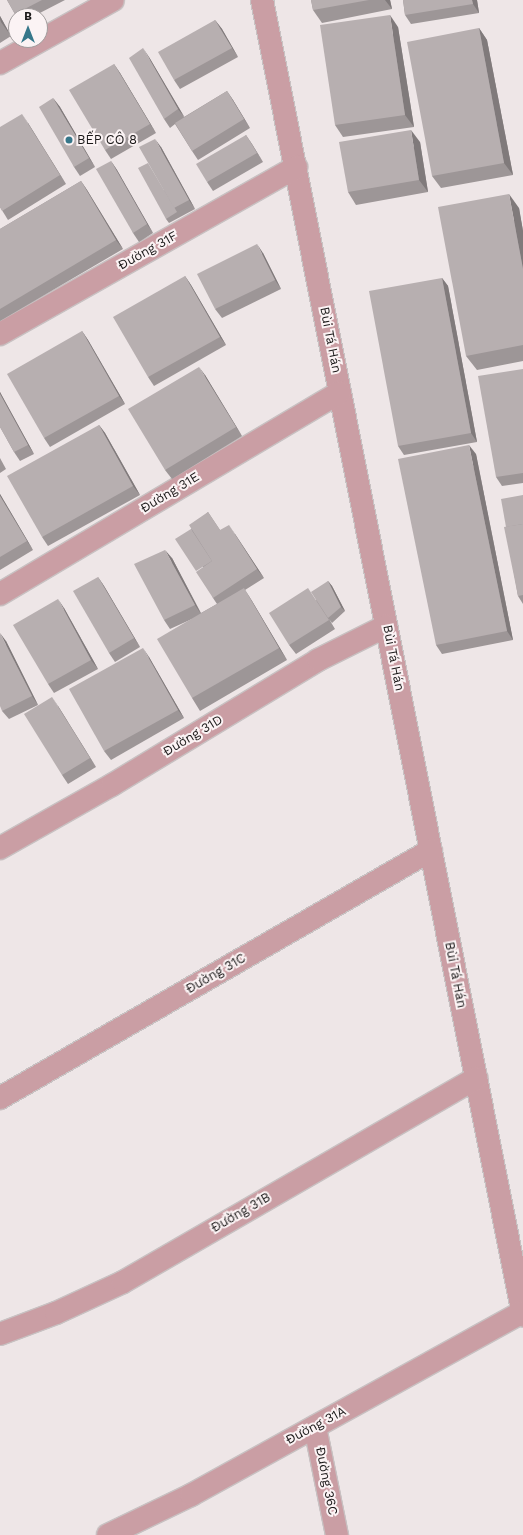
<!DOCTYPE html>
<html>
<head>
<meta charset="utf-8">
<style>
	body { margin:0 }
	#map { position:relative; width:523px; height:1535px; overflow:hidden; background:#eee6e7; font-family:"Work Sans",sans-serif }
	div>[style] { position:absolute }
	.roads { filter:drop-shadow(1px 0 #c8c1c2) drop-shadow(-1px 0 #c8c1c2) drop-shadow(0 1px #c8c1c2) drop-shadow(0 -1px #c8c1c2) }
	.minor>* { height:22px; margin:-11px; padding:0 11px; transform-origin:11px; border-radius:11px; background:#ca9ea4 }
	.wall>* { inset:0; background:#9d9697 }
	.shaded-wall>* { inset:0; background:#807a7b }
	.building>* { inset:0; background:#b7afb0 }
	.dots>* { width:11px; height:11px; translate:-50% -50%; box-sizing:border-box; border:2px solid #fbf3f4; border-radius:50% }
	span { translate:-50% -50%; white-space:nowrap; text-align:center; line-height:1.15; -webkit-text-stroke:4px #fbf3f4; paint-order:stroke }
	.poi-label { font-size:13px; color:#1b1919 }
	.left { translate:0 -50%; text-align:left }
	.street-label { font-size:13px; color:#1b1919 }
	.north { position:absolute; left:8px; top:8px; width:40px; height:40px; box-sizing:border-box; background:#fbf3f4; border:1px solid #a19c9c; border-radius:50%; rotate:0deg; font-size:11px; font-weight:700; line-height:16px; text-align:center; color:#1b1919 }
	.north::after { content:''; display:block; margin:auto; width:14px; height:18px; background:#36778a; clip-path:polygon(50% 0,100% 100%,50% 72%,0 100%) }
</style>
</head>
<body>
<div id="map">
	<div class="roads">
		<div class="minor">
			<i style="left:262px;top:0;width:1341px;rotate:78.77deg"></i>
			<i style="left:0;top:63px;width:129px;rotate:-29.1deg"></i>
			<i style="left:0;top:334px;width:340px;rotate:-29.4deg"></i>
			<i style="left:0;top:594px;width:395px;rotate:-30.7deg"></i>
			<i style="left:0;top:848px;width:129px;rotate:-29.4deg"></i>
			<i style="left:112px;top:785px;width:241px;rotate:-31.2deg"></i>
			<i style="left:318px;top:660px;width:76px;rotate:-26.6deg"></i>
			<i style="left:0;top:1098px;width:497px;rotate:-29.9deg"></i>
			<i style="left:0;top:1334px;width:60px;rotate:-20.6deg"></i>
			<i style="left:56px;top:1313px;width:74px;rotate:-24.8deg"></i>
			<i style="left:123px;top:1282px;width:408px;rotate:-30deg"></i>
			<i style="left:315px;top:1427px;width:110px;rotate:78.5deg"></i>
			<i style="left:108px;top:1535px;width:92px;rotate:-25.7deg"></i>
			<i style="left:191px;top:1495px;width:378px;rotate:-28.9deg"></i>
		</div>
	</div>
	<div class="wall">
		<i style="clip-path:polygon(7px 0,65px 0,34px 16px,16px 16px)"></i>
		<i style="clip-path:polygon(311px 0,390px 0,392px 9px,322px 23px,313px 10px)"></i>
		<i style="clip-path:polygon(403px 0,477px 0,479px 13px,411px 24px,405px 15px)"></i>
		<i style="clip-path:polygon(0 16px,11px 36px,0 43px)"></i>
		<i style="clip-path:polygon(215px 20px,222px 29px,238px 57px,180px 89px,174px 80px)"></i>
		<i style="clip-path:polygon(398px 27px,414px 127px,343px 137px,335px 125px)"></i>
		<i style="clip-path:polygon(479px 28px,487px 40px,513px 175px,441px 188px,432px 176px)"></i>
		<i style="clip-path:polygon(149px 57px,184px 117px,227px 91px,233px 100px,250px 128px,198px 160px,192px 151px,175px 124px,170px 128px,164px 119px)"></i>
		<i style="clip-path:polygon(114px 64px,120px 73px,156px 133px,111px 159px,105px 150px)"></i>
		<i style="clip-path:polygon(53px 98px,60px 107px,95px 167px,80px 176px,74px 167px)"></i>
		<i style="clip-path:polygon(28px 123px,66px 184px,8px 220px,0 207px)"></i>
		<i style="clip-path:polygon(246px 135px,263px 162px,213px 191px,207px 182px)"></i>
		<i style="clip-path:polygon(420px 142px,428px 192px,356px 205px,348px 192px)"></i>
		<i style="clip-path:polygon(161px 147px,195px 209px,169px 223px,166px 219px)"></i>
		<i style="clip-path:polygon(111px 161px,117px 170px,153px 233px,139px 242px,133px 233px)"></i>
		<i style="clip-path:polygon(81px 181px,87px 190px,123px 249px,0 321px,0 229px)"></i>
		<i style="clip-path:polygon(519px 208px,523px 231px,523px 361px,477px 370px,466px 356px)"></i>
		<i style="clip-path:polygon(263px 253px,281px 289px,222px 318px,215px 309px)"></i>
		<i style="clip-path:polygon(185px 276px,191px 285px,226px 345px,154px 386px,148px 377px)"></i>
		<i style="clip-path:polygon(442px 278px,448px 286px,477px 442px,404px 455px,398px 446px)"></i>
		<i style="clip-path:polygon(82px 331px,88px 340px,125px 404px,50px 447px,44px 438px)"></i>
		<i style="clip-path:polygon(523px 369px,523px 483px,502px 486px,496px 477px)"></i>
		<i style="clip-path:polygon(205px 375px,242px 436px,172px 479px,165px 470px)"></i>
		<i style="clip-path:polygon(0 392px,34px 454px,20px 461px,14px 452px,0 427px)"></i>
		<i style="clip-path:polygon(99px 425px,105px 433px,140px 495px,48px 546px,42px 537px)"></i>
		<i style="clip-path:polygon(476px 454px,513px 640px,442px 654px,436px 645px)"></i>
		<i style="clip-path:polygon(0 458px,6px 469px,0 473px)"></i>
		<i style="clip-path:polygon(0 494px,33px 550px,0 570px)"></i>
		<i style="clip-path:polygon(523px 495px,523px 604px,518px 596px,506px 527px)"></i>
		<i style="clip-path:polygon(208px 512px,220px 530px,235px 534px,264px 578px,245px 590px,252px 601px,287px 660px,200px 711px,192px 698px,192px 619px,170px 629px,164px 620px,172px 558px,201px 613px,217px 604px,213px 598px,191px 529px)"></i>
		<i style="clip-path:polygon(98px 577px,104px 586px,140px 647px,115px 662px,109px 653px)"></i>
		<i style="clip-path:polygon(328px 581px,332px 586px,345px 611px,332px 623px,329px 619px,335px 629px,296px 654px,289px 645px)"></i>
		<i style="clip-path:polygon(64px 608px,98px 669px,54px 693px,48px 684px)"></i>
		<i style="clip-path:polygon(6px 641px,38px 705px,9px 719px,2px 711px)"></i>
		<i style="clip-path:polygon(149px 657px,184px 718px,111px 760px,104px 751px)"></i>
		<i style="clip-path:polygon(58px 706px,96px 767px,68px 784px,62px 775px)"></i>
	</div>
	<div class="shaded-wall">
		<i style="clip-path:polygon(385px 0,390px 0,392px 9px)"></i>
		<i style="clip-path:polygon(472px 0,477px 0,479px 13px,473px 4px)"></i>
		<i style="clip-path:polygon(390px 15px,398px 27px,414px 127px,405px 115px)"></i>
		<i style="clip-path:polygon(0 16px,11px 36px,1px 22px,0 19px)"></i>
		<i style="clip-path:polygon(215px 20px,222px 29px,238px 57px,232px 48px)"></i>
		<i style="clip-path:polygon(479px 28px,487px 40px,513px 175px,504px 163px)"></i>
		<i style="clip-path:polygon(143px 48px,149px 57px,185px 118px,178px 109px)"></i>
		<i style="clip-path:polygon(114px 64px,120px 73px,156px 133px,150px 124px)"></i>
		<i style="clip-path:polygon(227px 91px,233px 100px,250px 128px,244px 119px)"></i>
		<i style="clip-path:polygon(53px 98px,60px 107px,95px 167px,89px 158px)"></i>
		<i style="clip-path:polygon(22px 114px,28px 123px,66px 184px,60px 175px)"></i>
		<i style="clip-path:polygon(411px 130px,420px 142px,428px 192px,419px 180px)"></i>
		<i style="clip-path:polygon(246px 135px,252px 144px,263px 162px,257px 153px)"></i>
		<i style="clip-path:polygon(155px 139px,161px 147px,195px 209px,189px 200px)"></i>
		<i style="clip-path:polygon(111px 161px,117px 170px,153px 233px,147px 224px)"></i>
		<i style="clip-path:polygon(81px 181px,87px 190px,123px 249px,116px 240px)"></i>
		<i style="clip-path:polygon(509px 194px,519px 208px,523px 231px,523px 269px)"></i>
		<i style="clip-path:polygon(257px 244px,263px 253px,281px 289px,275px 280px)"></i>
		<i style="clip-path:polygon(185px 276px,191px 285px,226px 345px,220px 337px)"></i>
		<i style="clip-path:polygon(442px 278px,448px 286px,477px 442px,471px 433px)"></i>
		<i style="clip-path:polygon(82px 331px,88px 340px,125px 404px,119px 396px)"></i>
		<i style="clip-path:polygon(199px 367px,205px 375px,242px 436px,236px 427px)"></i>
		<i style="clip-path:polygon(0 392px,1px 394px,34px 454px,28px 445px,0 394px)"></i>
		<i style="clip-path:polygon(99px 425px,105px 433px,140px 495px,133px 486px)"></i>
		<i style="clip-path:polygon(469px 445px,476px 454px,513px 640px,507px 631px)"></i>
		<i style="clip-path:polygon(0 494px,33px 550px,27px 541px,0 496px)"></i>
		<i style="clip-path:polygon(229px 525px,235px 534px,264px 578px,257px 569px)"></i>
		<i style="clip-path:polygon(165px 550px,172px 558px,201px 614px,195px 605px)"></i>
		<i style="clip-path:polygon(98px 577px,104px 586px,140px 647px,134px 638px)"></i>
		<i style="clip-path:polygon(328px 581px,332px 586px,345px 611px,341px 607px)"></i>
		<i style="clip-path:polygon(244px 588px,252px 601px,287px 660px,279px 648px)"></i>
		<i style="clip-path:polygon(58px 599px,64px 608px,98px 669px,91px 660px)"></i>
		<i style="clip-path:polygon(0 633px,6px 641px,38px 705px,32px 696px)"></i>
		<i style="clip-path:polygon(143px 648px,149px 657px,184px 718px,178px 710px)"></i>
		<i style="clip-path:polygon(52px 697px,58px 706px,96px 767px,90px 758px)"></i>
	</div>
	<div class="building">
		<i style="clip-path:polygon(7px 0,42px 0,15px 14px)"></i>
		<i style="clip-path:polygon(311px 0,369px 0,313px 10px)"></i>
		<i style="clip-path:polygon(403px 0,472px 0,473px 4px,405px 15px)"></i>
		<i style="clip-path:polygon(390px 15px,405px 115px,335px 125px,320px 25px)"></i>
		<i style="clip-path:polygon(215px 20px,232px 48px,174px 80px,158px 52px)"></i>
		<i style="clip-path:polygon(479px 28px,504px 163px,432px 176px,407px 42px)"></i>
		<i style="clip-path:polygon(143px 48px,178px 109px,164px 119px,129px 58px)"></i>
		<i style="clip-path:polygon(114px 64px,150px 124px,105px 150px,69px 90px)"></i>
		<i style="clip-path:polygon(227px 91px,244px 119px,192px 151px,175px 123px)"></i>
		<i style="clip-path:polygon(53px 98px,89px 158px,74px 167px,39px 107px)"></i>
		<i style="clip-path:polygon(22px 114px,60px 175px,2px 211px,0 207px,0 127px)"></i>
		<i style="clip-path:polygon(411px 130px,419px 180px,348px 192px,339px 142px)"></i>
		<i style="clip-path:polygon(246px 135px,257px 153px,207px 182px,196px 164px)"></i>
		<i style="clip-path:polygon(155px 139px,189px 200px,174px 208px,139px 147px)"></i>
		<i style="clip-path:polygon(111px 161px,147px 224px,133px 233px,96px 169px)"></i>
		<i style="clip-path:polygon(148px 163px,177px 212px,166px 219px,138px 168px)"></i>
		<i style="clip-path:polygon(81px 181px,116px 240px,0 309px,0 229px)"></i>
		<i style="clip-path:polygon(509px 194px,523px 269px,523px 345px,466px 356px,438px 207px)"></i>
		<i style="clip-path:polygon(257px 244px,275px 280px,215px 309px,197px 274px)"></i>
		<i style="clip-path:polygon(185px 276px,220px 337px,148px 377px,113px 317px)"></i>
		<i style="clip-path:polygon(442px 278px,471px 433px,398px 446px,369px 291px)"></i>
		<i style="clip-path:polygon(82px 331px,119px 396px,44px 438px,7px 374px)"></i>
		<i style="clip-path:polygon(199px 367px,236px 427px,165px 470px,128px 409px)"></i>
		<i style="clip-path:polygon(523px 369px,523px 473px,496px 477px,478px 376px)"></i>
		<i style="clip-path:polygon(0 394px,28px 445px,14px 452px,0 427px)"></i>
		<i style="clip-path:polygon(99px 425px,133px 486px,42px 537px,7px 476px)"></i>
		<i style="clip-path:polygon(469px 445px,507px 631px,436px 645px,398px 459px)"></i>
		<i style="clip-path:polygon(523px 495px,523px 524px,506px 527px,501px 499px)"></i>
		<i style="clip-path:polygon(0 496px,27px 541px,0 557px)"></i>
		<i style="clip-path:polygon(208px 512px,220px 530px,229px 525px,257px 569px,213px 598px,196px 572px,212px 561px,189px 525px)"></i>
		<i style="clip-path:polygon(523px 524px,523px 595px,518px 596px,504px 527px)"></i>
		<i style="clip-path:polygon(191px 529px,212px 561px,196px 571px,175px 539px)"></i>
		<i style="clip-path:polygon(165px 550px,195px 605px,164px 620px,134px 564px)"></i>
		<i style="clip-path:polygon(98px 577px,134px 638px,109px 653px,73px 591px)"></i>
		<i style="clip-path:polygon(328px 581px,341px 607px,328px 618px,311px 592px)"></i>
		<i style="clip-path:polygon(244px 588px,279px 648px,192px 698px,157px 639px)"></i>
		<i style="clip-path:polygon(308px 588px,329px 620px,289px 645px,269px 613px)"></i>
		<i style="clip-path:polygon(58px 599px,91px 660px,48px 684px,13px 625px)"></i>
		<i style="clip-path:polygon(0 633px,32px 696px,2px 711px,0 706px)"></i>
		<i style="clip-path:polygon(143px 648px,178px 710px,104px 751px,69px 689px)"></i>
		<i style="clip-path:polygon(52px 697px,90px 758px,62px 775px,24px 714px)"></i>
	</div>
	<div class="dots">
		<i style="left:69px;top:140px;background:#36778a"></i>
	</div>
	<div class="poi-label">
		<span class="left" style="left:77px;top:140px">BẾP CÔ 8</span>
	</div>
	<div class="street-label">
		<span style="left:148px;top:251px;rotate:-29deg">Đường 31F</span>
		<span style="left:330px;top:340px;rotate:79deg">Bùi Tá Hán</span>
		<span style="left:170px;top:493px;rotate:-31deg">Đường 31E</span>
		<span style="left:393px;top:658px;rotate:79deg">Bùi Tá Hán</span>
		<span style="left:193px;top:736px;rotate:-31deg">Đường 31D</span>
		<span style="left:216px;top:974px;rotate:-30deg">Đường 31C</span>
		<span style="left:455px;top:975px;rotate:79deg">Bùi Tá Hán</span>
		<span style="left:241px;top:1213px;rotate:-30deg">Đường 31B</span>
		<span style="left:316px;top:1426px;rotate:-28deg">Đường 31A</span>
		<span style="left:326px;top:1481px;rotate:79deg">Đường 36C</span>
	</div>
	<div class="north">B</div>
</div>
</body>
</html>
